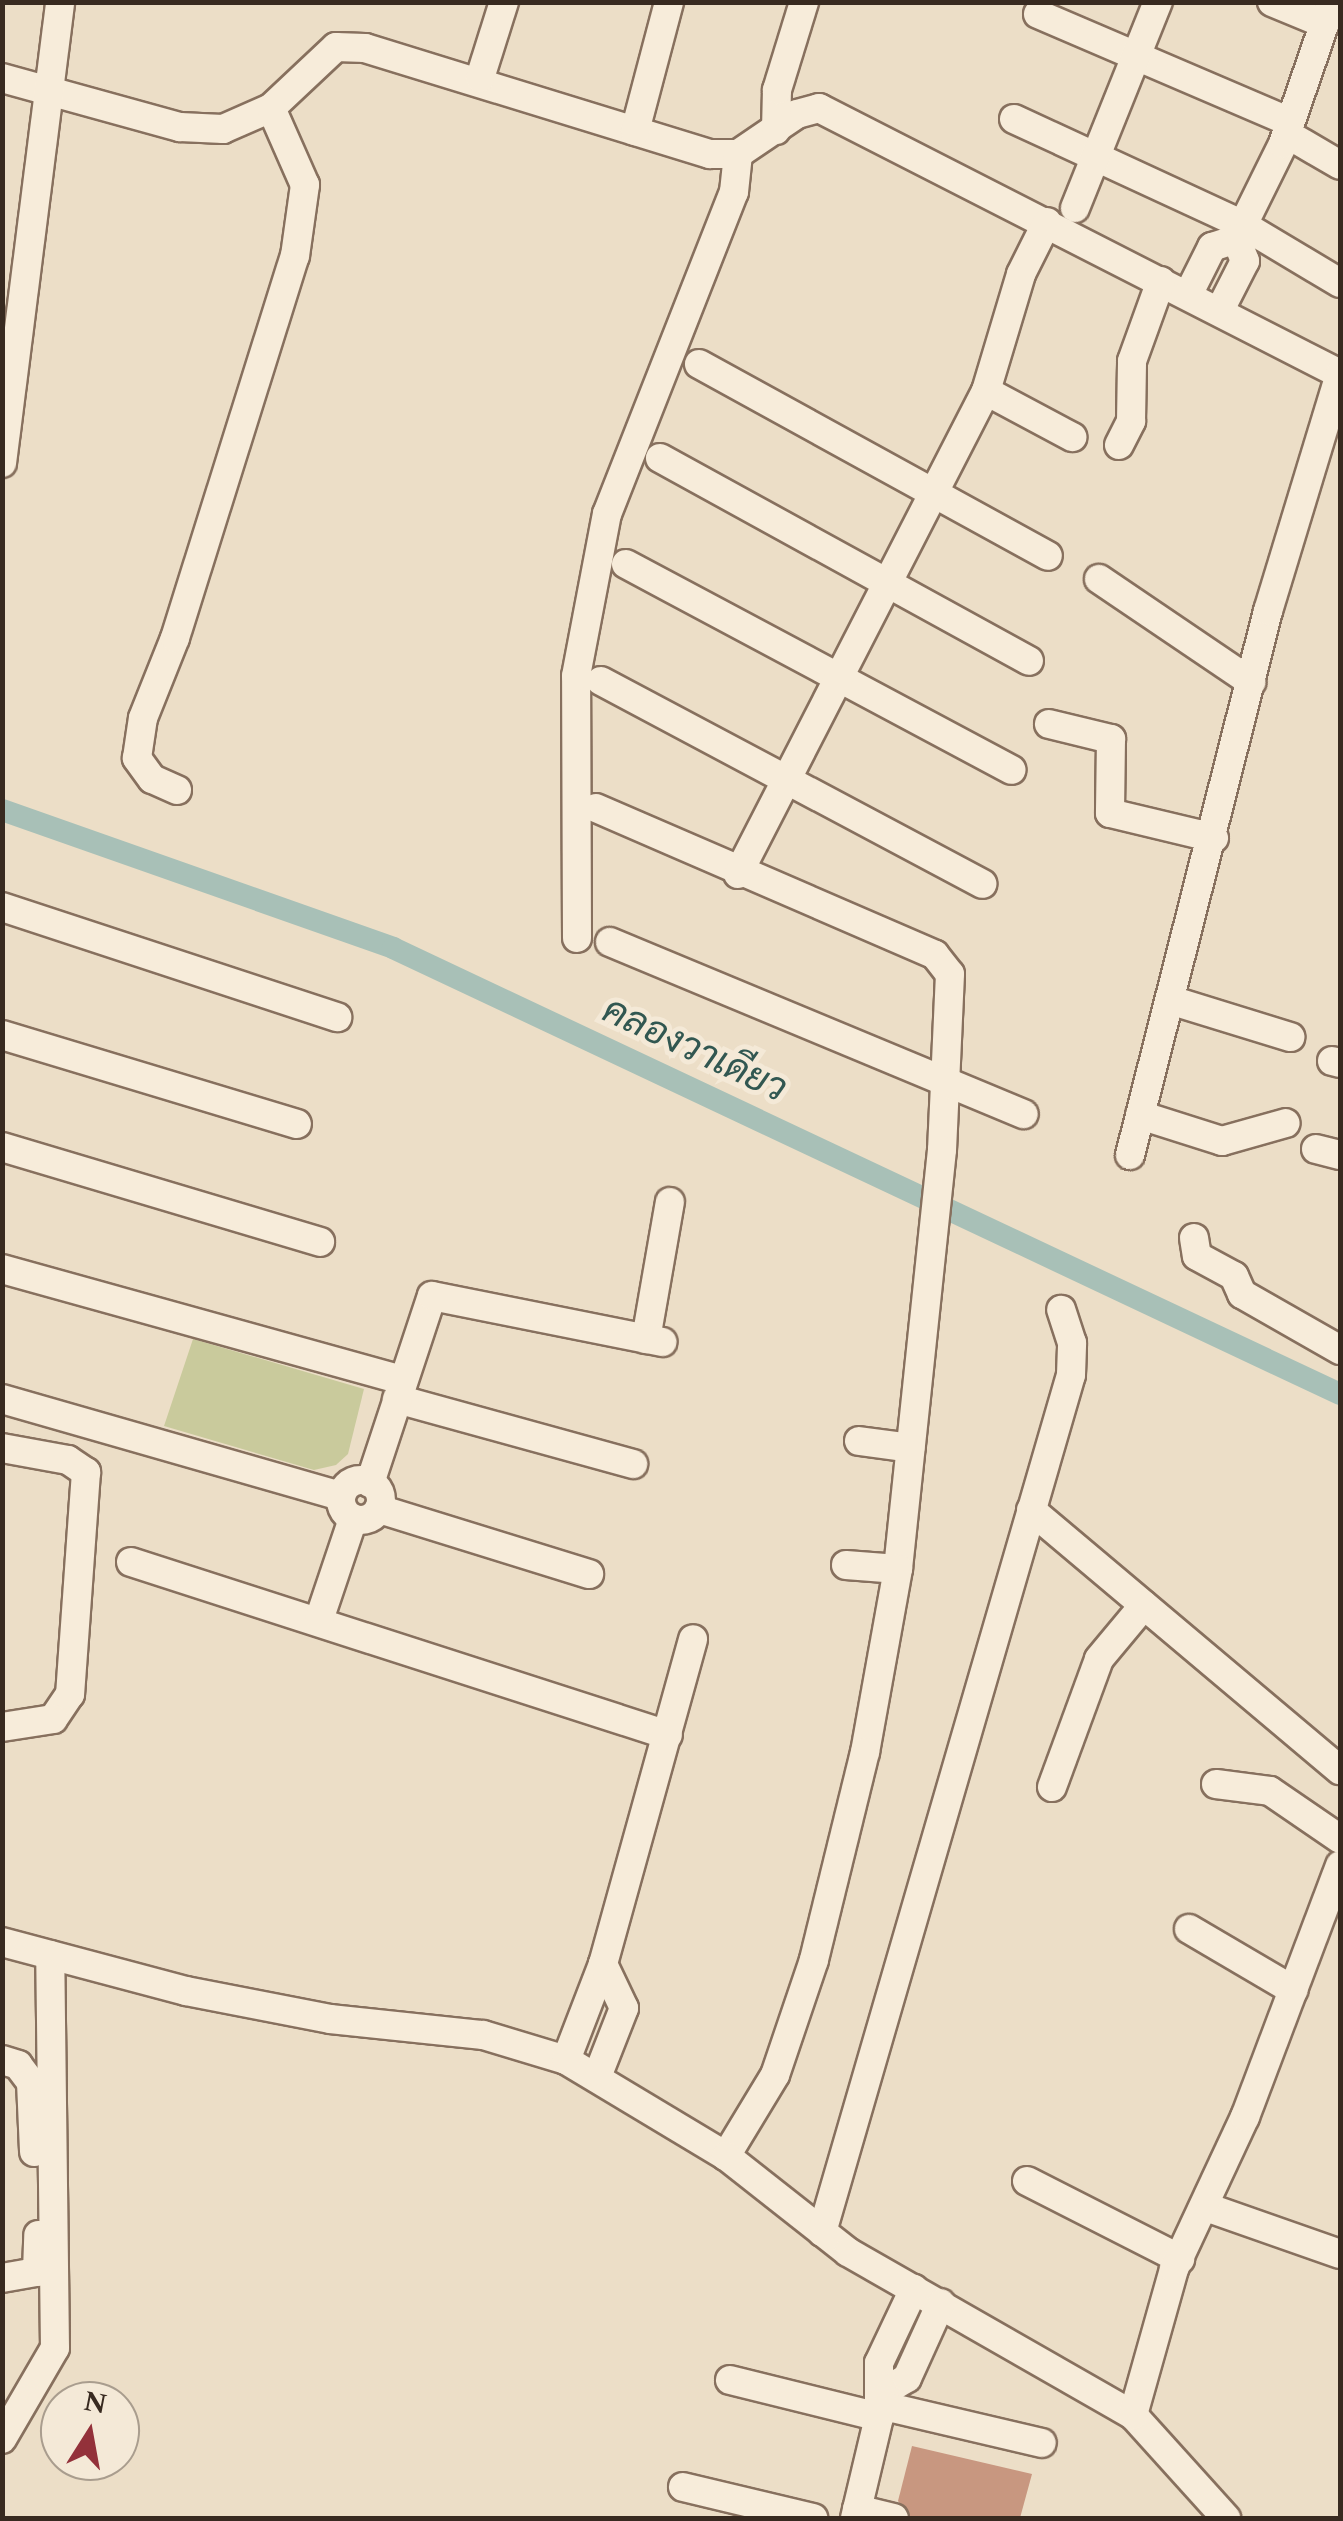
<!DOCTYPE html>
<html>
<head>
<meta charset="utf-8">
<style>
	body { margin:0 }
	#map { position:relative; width:1343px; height:2521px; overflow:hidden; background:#ecdec7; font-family:Spectral,Sarabun,serif }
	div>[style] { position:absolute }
	.green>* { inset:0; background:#c9ca9c }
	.canal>* { height:22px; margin:-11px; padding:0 11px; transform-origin:11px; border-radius:11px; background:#a8c0b7 }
	.building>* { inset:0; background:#c89780 }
	.roads { filter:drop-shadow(2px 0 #87705e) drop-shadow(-2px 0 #87705e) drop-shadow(0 2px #87705e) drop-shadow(0 -2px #87705e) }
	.minor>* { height:28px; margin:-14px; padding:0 14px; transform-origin:14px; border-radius:14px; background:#f7ecda }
	.minor>.ring { margin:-14px; padding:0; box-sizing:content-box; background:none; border:28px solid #f7ecda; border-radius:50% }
	span { translate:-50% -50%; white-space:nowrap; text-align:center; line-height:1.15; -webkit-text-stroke:10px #f4e9d7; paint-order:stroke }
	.water-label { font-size:38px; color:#315751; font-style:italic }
	.frame { position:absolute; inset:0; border:5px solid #382a20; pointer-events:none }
	.north { position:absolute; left:40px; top:2381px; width:100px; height:100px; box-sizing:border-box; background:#f4e9d7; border:2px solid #a99d8e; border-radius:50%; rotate:11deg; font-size:28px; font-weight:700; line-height:40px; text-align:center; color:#382a20 }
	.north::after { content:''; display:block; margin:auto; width:35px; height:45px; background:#93313a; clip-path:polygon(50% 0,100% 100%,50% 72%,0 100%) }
</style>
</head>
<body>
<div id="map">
	<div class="green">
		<i style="clip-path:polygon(193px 1339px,364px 1389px,348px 1454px,336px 1465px,314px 1470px,164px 1426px)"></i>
	</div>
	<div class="canal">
		<i style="left:2px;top:810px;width:415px;rotate:19.4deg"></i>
		<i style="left:393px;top:948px;width:1047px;rotate:25.22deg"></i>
	</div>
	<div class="building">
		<i style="clip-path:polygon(912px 2446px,1032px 2474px,1020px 2518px,911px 2518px,898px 2501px)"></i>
	</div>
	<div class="roads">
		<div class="minor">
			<i style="left:1272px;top:2px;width:57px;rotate:22.5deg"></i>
			<i style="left:1038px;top:14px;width:274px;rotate:23.2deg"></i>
			<i style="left:2px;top:78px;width:185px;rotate:15.4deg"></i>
			<i style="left:180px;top:127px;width:43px;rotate:2.7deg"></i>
			<i style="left:223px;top:129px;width:52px;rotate:-23.6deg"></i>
			<i style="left:271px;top:108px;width:89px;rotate:-43.2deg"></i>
			<i style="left:336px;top:47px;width:29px;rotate:2deg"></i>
			<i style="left:365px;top:48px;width:361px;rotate:17.1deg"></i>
			<i style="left:710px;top:154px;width:28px"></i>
			<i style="left:738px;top:154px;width:71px;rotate:-34.1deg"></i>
			<i style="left:797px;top:114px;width:23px;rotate:-15deg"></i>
			<i style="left:819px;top:108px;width:585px;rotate:27.05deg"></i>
			<i style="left:480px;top:78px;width:80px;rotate:-72.5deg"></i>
			<i style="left:1014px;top:119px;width:252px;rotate:24.8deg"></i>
			<i style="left:1243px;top:225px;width:113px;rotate:30.9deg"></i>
			<i style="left:776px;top:130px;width:40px;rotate:-88.6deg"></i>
			<i style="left:777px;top:90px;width:92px;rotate:-72.9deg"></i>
			<i style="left:635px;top:131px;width:133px;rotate:-75.2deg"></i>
			<i style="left:1287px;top:134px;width:61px;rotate:30.3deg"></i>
			<i style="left:1075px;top:208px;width:222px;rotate:-68.1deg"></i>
			<i style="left:1188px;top:295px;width:54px;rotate:-63.4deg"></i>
			<i style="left:1212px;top:247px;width:25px;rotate:-18deg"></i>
			<i style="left:1236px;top:239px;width:106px;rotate:-63.7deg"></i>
			<i style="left:1283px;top:144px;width:150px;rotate:-71deg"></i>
			<i style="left:1220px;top:310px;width:55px;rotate:-63deg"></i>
			<i style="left:1245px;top:261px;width:24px;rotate:-112deg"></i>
			<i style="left:699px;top:364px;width:398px;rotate:28.8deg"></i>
			<i style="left:986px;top:391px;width:98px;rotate:28.1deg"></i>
			<i style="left:1119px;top:445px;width:27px;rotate:-63deg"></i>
			<i style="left:1131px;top:421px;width:60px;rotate:-89deg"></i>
			<i style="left:1132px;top:361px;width:85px;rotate:-70.1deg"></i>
			<i style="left:660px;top:458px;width:421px;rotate:28.8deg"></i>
			<i style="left:2px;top:463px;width:465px;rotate:-82.8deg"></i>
			<i style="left:626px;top:564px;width:437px;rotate:28.1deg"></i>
			<i style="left:1099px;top:579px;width:184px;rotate:34.1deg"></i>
			<i style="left:601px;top:681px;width:432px;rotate:28deg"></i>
			<i style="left:1049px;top:724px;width:64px;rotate:13.6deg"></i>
			<i style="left:1111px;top:739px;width:74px;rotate:90.8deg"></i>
			<i style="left:1110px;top:813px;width:107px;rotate:13.5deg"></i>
			<i style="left:177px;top:790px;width:27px;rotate:-156deg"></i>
			<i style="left:152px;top:779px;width:26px;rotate:-126deg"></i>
			<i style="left:137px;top:758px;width:40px;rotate:-81.5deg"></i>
			<i style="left:143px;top:718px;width:86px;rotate:-68.2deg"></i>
			<i style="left:175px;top:638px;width:400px;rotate:-72.6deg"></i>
			<i style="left:295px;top:256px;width:72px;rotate:-82deg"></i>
			<i style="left:305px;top:185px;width:84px;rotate:-113.8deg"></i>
			<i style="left:596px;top:808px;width:369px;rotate:23.4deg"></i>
			<i style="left:935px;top:955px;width:24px;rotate:52deg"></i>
			<i style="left:950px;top:974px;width:176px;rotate:92.6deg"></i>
			<i style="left:942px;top:1150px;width:421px;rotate:96deg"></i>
			<i style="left:898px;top:1569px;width:186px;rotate:100.2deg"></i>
			<i style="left:865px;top:1752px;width:214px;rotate:103.8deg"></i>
			<i style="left:814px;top:1960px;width:121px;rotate:108.7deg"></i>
			<i style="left:775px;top:2075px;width:95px;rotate:121.2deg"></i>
			<i style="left:738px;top:874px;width:543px;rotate:-62.82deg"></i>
			<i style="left:986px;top:391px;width:122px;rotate:-73.3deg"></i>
			<i style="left:1021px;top:274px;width:58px;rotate:-63.4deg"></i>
			<i style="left:2px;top:907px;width:353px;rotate:18.2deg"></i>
			<i style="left:577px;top:938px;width:262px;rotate:-90.2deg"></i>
			<i style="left:576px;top:676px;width:165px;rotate:-79.2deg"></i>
			<i style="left:607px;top:514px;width:346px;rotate:-68.5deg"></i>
			<i style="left:734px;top:192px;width:38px;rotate:-84deg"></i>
			<i style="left:610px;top:942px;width:448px;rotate:22.6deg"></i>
			<i style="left:1170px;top:1000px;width:126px;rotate:17.1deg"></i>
			<i style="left:2px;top:1035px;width:308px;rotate:16.8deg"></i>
			<i style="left:1332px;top:1061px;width:8px;rotate:14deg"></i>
			<i style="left:1140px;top:1115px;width:86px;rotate:17.6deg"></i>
			<i style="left:1222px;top:1141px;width:66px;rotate:-15.7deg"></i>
			<i style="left:2px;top:1147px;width:332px;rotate:16.6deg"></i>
			<i style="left:1316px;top:1149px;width:25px;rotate:14deg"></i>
			<i style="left:1130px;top:1155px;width:561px;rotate:-75.77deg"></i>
			<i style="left:1268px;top:611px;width:248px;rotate:-73.1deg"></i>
			<i style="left:1194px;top:1238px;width:18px;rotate:81deg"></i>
			<i style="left:1197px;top:1256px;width:42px;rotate:28.4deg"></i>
			<i style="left:1234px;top:1276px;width:20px;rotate:66deg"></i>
			<i style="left:1242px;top:1294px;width:113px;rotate:29.7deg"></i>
			<i style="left:2px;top:1269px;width:416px;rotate:15.5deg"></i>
			<i style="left:646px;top:1339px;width:139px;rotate:-80.1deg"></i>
			<i style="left:2px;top:1399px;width:353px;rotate:16deg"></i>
			<i style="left:397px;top:1399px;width:245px;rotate:15.4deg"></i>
			<i style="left:859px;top:1441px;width:52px;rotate:7.7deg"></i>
			<i style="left:2px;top:1448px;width:67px;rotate:10.3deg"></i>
			<i style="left:68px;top:1460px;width:22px;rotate:34deg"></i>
			<i style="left:86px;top:1472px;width:223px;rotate:94.1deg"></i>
			<i style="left:70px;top:1694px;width:30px;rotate:124deg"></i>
			<i style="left:53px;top:1719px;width:52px;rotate:171.1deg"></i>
			<i class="ring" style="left:341px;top:1480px;width:12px;height:12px"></i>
			<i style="left:370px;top:1483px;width:197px;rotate:-71.7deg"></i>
			<i style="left:432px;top:1296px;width:235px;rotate:11.3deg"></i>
			<i style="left:379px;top:1509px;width:220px;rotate:17.2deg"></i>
			<i style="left:1031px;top:1510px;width:404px;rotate:40.1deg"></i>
			<i style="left:131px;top:1562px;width:564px;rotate:17.86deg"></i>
			<i style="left:846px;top:1565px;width:52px;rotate:4.4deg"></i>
			<i style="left:319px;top:1620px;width:107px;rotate:-71.4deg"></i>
			<i style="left:1216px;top:1784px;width:54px;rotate:7.4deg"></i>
			<i style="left:1270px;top:1791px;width:85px;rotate:34.4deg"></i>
			<i style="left:1052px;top:1787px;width:136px;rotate:-69.8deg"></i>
			<i style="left:1099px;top:1659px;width:70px;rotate:-50.2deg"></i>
			<i style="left:1189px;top:1929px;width:121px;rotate:30.4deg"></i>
			<i style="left:2px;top:1942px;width:190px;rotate:14.9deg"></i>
			<i style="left:186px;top:1991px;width:147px;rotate:11deg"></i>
			<i style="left:330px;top:2019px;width:154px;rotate:6deg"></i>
			<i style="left:483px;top:2035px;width:87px;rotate:16.8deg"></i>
			<i style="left:566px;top:2060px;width:187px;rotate:31deg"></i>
			<i style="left:726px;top:2156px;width:155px;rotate:38.2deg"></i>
			<i style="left:848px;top:2252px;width:328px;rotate:29.8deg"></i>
			<i style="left:1133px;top:2415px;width:139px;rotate:47.9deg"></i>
			<i style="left:2px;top:2060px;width:17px;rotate:17deg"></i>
			<i style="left:18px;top:2065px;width:21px;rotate:53deg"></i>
			<i style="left:31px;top:2082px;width:70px;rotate:87.5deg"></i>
			<i style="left:566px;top:2060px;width:103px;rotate:-68.9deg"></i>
			<i style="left:603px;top:1964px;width:337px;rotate:-74.5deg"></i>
			<i style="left:597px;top:2077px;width:74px;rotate:-68.6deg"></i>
			<i style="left:624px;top:2008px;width:49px;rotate:-115.5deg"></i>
			<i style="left:1027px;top:2181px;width:172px;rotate:27deg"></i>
			<i style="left:1206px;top:2207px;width:142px;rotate:19.3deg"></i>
			<i style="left:822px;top:2232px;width:892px;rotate:-73.8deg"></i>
			<i style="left:1071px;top:1375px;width:32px;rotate:-88deg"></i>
			<i style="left:1072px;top:1343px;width:35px;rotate:-108deg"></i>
			<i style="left:2px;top:2278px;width:36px;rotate:-10deg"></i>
			<i style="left:37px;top:2272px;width:37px;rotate:-88deg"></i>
			<i style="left:730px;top:2380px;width:154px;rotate:13.9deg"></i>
			<i style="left:882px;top:2393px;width:29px;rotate:-31deg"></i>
			<i style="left:907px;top:2378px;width:82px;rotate:-65.6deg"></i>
			<i style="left:880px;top:2405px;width:166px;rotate:13.2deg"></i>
			<i style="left:1133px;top:2415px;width:152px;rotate:-74.3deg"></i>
			<i style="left:1174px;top:2269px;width:168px;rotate:-65deg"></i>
			<i style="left:1245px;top:2117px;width:269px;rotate:-69.3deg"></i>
			<i style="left:2px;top:2439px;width:105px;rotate:-59.8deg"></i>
			<i style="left:55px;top:2348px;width:393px;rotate:-90.7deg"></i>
			<i style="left:683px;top:2487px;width:134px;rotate:13.4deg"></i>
			<i style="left:857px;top:2509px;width:38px;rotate:14deg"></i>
			<i style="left:855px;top:2518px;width:104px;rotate:-76.6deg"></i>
			<i style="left:879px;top:2417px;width:54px;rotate:-90deg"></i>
			<i style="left:879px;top:2363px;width:82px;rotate:-64.7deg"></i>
		</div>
	</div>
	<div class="water-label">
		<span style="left:694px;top:1051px;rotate:25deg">คลองวาเดียว</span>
	</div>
	<div class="frame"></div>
	<div class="north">N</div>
</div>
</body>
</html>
